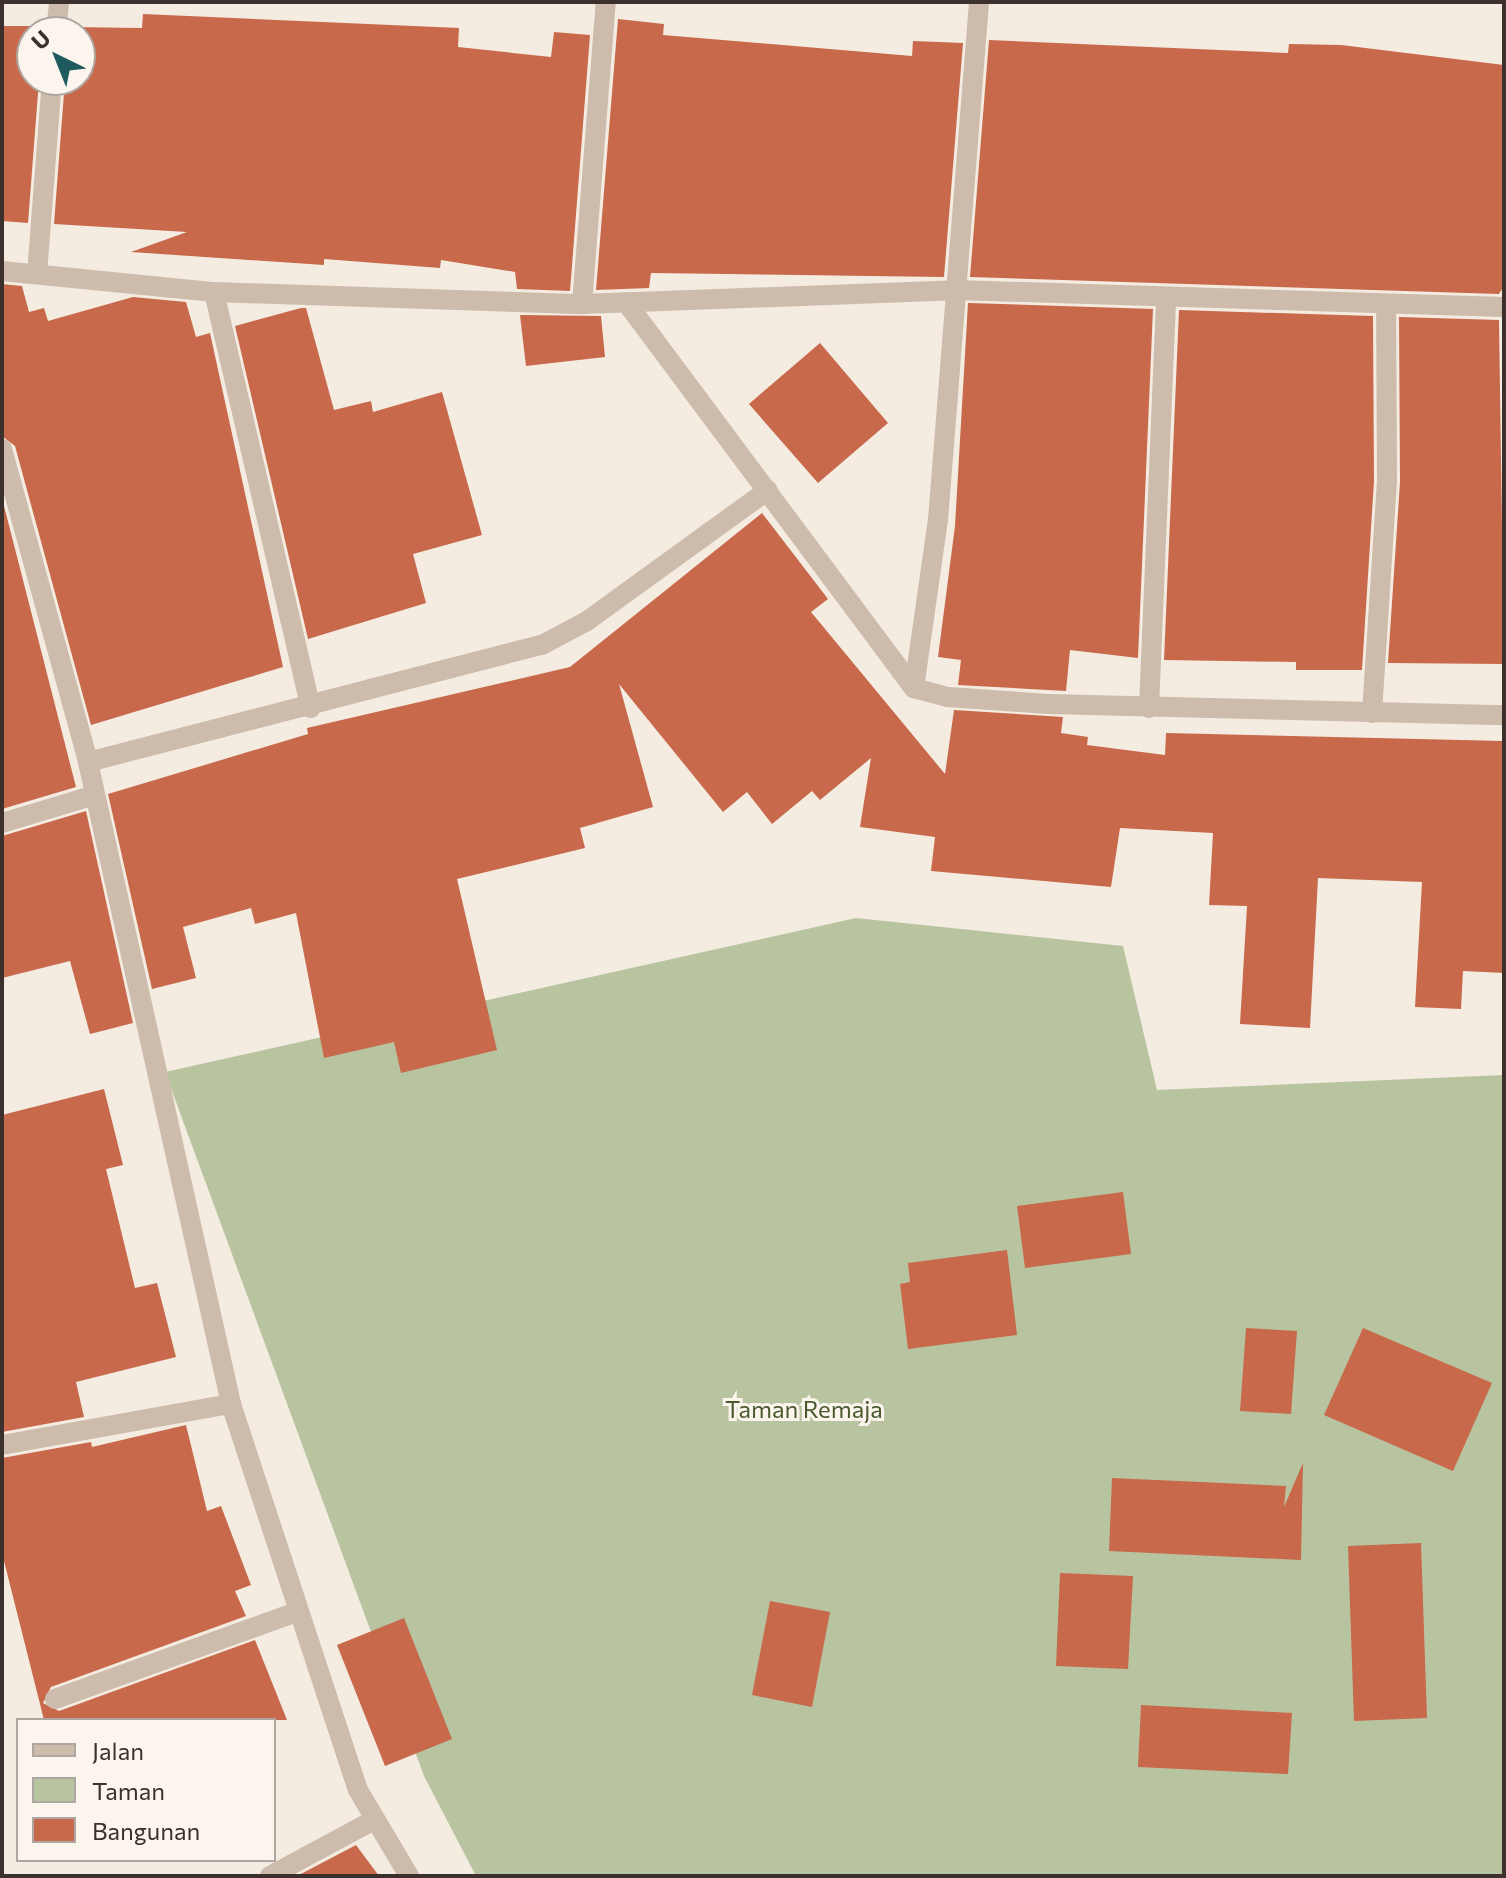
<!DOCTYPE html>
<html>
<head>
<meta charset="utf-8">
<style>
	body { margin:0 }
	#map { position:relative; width:1506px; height:1878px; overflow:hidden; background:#f4ebe1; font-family:Commissioner,sans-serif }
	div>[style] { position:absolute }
	.green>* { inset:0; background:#b8c4a0 }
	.building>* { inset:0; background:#c8694b }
	.minor>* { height:20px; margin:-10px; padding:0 10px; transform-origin:10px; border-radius:10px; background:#cdbbac }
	span { translate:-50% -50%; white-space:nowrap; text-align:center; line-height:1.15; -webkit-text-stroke:6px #fbf5ee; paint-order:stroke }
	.park-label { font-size:24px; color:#4a5a2e }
	.frame { position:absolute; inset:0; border:4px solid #3b302b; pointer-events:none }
	.legend { position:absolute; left:16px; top:1718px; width:260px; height:144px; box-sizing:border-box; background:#fbf5ee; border:2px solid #aea6a0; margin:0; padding:10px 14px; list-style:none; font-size:24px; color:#3b302b }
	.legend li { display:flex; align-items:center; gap:16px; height:40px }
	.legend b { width:40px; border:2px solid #aea6a0 }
	.north { position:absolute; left:16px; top:16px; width:80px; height:80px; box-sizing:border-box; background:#fbf5ee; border:2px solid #aea6a0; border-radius:50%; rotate:317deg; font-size:22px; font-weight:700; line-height:32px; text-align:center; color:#3b302b }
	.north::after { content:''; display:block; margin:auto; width:28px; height:36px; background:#1f5a5e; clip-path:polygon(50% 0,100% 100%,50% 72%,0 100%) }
</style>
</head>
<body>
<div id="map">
	<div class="green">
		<i style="clip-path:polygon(856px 918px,1123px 946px,1157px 1090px,1504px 1075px,1504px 1876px,476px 1876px,424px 1776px,165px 1072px)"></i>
	</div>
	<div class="building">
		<i style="clip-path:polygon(143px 14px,459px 28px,458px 47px,551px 57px,554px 32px,590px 35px,570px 291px,517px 289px,515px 272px,441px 260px,440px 268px,324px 259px,324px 265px,131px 252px,187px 232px,54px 224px,65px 80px,80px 80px,80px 32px,69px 32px,70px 27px,142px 28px)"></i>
		<i style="clip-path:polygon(618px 19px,664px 24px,663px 35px,912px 56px,913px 41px,963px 43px,944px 277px,651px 273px,649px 288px,596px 290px)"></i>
		<i style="clip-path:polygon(2px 26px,44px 26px,43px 32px,32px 32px,32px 80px,39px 80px,28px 223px,2px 221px)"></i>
		<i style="clip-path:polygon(989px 40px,1288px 53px,1289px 44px,1341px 45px,1504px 65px,1504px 286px,1499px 294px,970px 277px)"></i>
		<i style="clip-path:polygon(2px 284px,22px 286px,29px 312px,44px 308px,48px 321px,133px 297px,186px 302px,196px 337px,210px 333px,283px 667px,91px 725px,15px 446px,2px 436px)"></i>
		<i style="clip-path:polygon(968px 303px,1153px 309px,1138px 658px,1070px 650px,1066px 691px,958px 685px,961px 660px,938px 657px,955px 526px)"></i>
		<i style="clip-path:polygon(301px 308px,306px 308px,334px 410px,371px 401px,373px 412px,442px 392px,482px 535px,413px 554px,426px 603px,308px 639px,235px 326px)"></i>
		<i style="clip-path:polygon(1179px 310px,1373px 316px,1374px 481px,1362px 670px,1296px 670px,1296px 662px,1164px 660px)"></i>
		<i style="clip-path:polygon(520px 315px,601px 316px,605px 357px,526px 366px)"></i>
		<i style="clip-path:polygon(1399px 317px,1499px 320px,1504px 664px,1388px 663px,1400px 482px)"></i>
		<i style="clip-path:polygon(820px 343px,888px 423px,818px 483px,749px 404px)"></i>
		<i style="clip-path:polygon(2px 498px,76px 787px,2px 809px)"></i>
		<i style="clip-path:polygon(762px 513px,828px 599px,811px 612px,945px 774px,954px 710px,1063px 717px,1061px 733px,1088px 737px,1087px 745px,1165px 755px,1166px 733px,1504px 741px,1504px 973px,1463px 971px,1461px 1009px,1415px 1007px,1422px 882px,1318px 878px,1310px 1028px,1240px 1024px,1247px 906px,1209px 905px,1213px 833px,1120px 828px,1111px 887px,931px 871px,935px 837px,860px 827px,871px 758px,820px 800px,812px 791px,772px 824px,747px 792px,723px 812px,619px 684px,653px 807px,580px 828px,585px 848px,457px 879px,497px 1050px,401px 1073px,394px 1042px,324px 1058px,296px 913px,255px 924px,251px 908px,183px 927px,196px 978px,152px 989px,108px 794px,308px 734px,307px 728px,570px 667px)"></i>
		<i style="clip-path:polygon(86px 811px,133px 1023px,90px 1034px,70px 961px,2px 978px,2px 836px)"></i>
		<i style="clip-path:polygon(104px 1089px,123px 1165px,106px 1169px,135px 1288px,157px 1283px,176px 1357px,76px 1382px,84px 1417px,2px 1432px,2px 1115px)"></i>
		<i style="clip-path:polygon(1123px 1192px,1131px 1254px,1025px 1268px,1017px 1206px)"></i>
		<i style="clip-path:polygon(1007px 1250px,1017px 1335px,908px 1349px,900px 1284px,910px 1282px,908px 1263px)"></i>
		<i style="clip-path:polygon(1246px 1328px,1297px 1331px,1291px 1414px,1240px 1411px)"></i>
		<i style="clip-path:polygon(1363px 1328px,1492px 1383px,1453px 1471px,1324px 1415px)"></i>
		<i style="clip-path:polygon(186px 1425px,207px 1511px,221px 1506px,251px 1585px,235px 1591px,246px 1616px,51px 1687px,43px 1703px,59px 1711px,255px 1640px,287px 1720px,44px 1720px,2px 1553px,2px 1458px,91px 1442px,92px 1447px)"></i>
		<i style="clip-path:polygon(1303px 1463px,1301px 1560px,1109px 1551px,1112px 1478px,1286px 1486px,1284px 1507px)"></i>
		<i style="clip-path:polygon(1421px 1543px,1427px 1718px,1354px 1721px,1348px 1546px)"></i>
		<i style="clip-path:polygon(1060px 1573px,1133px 1576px,1128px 1669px,1056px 1666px)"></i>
		<i style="clip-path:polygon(770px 1601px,830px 1612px,812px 1707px,752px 1695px)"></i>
		<i style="clip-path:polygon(404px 1618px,452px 1739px,385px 1766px,337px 1645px)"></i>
		<i style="clip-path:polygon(1141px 1705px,1292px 1713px,1288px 1774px,1138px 1767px)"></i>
		<i style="clip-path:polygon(356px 1845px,379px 1876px,297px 1876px)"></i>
	</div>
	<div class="minor">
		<i style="left:56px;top:32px;width:30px;rotate:-84deg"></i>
		<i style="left:2px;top:271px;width:213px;rotate:5.7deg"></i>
		<i style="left:214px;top:292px;width:368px;rotate:1.9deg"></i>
		<i style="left:582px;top:304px;width:374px;rotate:-2.1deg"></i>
		<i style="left:956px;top:290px;width:548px;rotate:1.78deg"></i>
		<i style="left:37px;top:274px;width:195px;rotate:-85.6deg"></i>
		<i style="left:214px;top:292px;width:427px;rotate:76.9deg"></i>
		<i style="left:626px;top:302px;width:482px;rotate:53.3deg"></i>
		<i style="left:914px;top:688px;width:35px;rotate:15deg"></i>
		<i style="left:948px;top:697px;width:100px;rotate:4deg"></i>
		<i style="left:1048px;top:704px;width:456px;rotate:1.4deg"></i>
		<i style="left:582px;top:304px;width:303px;rotate:-85.5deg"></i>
		<i style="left:2px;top:449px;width:325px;rotate:74.6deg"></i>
		<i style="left:88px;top:762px;width:658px;rotate:77.44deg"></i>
		<i style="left:231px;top:1404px;width:406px;rotate:71.8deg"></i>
		<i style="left:358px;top:1790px;width:100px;rotate:59.3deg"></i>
		<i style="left:914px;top:688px;width:170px;rotate:-81.9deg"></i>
		<i style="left:938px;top:520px;width:520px;rotate:-85.47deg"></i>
		<i style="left:1149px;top:708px;width:408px;rotate:-87.6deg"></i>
		<i style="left:1372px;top:713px;width:232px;rotate:-86.3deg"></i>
		<i style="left:1387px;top:481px;width:177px;rotate:-90.3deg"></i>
		<i style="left:88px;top:762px;width:469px;rotate:-14.5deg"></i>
		<i style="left:542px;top:645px;width:51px;rotate:-28.1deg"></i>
		<i style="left:587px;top:621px;width:223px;rotate:-35.9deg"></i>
		<i style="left:2px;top:823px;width:97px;rotate:-16.8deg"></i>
		<i style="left:2px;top:1445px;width:233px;rotate:-10.2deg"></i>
		<i style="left:55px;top:1699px;width:256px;rotate:-19.8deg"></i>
		<i style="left:270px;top:1876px;width:118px;rotate:-28.3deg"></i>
	</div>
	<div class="park-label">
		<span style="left:804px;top:1409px">Taman Remaja</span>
	</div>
	<div class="frame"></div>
	<ul class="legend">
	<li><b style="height:10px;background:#cdbbac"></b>Jalan</li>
	<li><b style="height:22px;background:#b8c4a0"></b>Taman</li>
	<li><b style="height:22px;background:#c8694b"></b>Bangunan</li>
	</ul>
	<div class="north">U</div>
</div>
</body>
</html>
